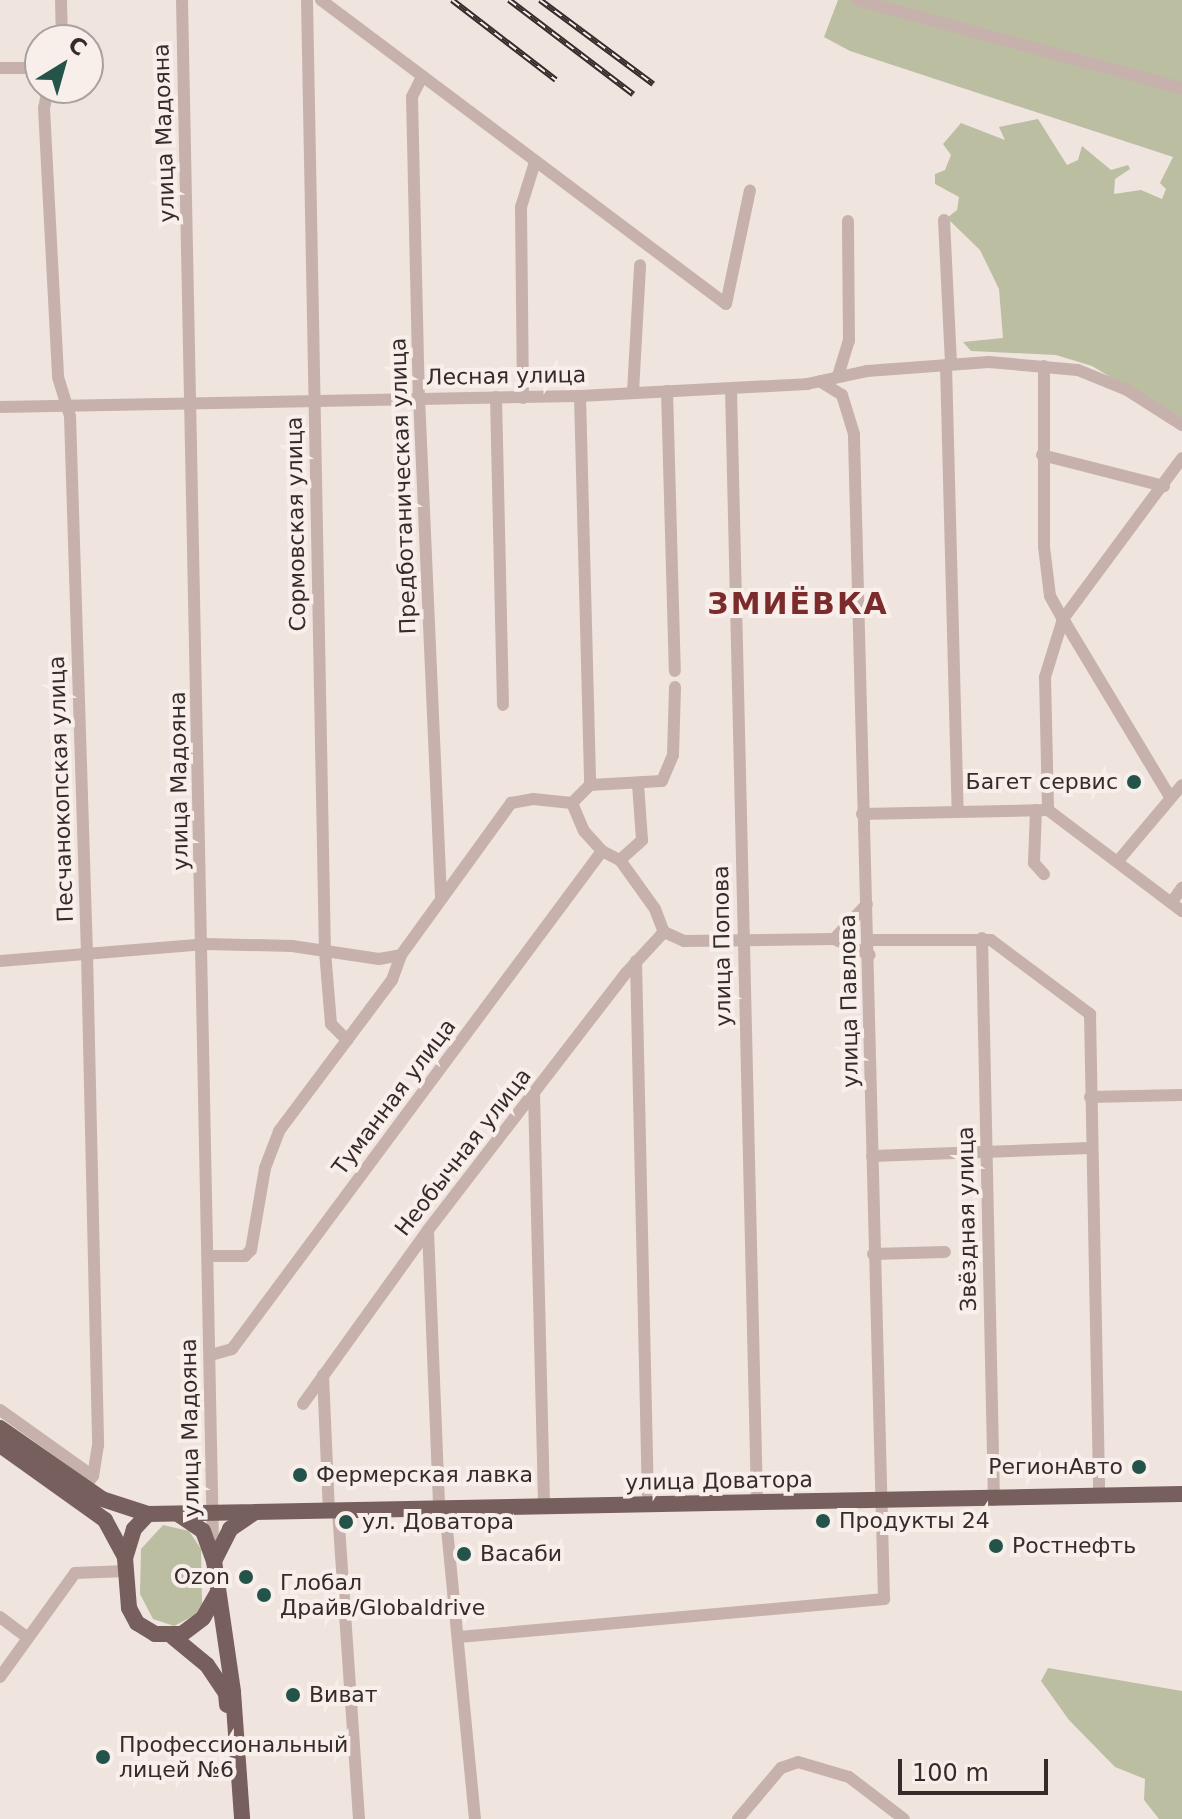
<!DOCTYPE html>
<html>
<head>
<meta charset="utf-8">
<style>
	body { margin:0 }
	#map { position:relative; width:1182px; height:1819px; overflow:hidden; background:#f0e4df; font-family:"DejaVu Sans",sans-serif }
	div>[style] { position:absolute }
	.green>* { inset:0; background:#bbbea0 }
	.minor>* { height:12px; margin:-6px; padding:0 6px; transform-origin:6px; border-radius:6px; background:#c7b1ac }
	.major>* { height:16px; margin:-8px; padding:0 8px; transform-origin:8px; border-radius:8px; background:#765f5d }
	.rail>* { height:6px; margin-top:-3px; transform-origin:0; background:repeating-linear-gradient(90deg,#f8efeb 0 9px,#362b2a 0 18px); box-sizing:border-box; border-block:2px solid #362b2a }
	.dots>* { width:22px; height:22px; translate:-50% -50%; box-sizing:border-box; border:4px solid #f8efeb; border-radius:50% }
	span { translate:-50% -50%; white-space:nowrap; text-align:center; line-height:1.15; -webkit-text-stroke:8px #f8efeb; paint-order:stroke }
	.street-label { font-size:22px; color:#362b2a }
	.poi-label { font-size:22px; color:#362b2a }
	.right { translate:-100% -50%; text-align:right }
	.left { translate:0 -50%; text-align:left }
	.district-label { font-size:30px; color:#7c2b2c; font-weight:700; letter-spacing:2px }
	.north { position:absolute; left:24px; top:24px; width:80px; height:80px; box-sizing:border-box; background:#f8efeb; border:2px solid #aaa19e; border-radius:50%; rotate:37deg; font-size:22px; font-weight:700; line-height:32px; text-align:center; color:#362b2a }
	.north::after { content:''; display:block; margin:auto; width:28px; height:36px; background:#24534a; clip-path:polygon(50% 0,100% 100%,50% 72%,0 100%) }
	.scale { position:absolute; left:898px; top:1759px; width:150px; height:36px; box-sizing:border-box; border:4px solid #362b2a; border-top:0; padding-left:10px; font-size:24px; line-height:28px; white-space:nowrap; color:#362b2a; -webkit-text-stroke:6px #f8efeb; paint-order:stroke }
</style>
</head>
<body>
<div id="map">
	<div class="green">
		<i style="clip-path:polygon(838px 0,1182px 0,1182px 420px,1092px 366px,1056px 355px,971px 351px,963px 342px,1003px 338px,999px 289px,980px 250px,947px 218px,957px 210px,959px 197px,935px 184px,935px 174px,945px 170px,951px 155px,943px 144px,961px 123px,1005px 140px,999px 127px,1038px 119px,1067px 165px,1078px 160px,1082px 146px,1111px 170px,1128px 165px,1130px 169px,1115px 179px,1114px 194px,1141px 190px,1162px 199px,1166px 189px,1160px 183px,1173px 157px,850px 51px,824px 37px)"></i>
		<i style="clip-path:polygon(163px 1525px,189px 1531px,201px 1549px,202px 1604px,195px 1615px,174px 1626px,153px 1619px,140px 1594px,141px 1549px)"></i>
		<i style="clip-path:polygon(1048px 1668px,1182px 1691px,1182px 1819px,1159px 1819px,1144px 1800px,1145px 1779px,1115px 1767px,1069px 1720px,1041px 1681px)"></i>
	</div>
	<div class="minor">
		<i style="left:61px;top:0;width:40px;rotate:88.6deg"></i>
		<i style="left:182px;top:0;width:1548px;rotate:88.85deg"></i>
		<i style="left:307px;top:0;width:951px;rotate:88.92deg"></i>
		<i style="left:325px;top:951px;width:73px;rotate:85.3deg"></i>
		<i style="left:331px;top:1024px;width:23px;rotate:45deg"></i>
		<i style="left:321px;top:0;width:506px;rotate:36.89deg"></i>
		<i style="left:726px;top:304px;width:116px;rotate:-78.1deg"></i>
		<i style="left:857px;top:0;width:337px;rotate:15.2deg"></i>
		<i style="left:0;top:68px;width:40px"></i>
		<i style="left:422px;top:77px;width:22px;rotate:117deg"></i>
		<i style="left:412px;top:97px;width:300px;rotate:88.7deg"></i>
		<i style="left:419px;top:397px;width:500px;rotate:87.48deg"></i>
		<i style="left:48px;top:88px;width:20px;rotate:101deg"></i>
		<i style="left:44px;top:108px;width:269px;rotate:87deg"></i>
		<i style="left:58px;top:377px;width:41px;rotate:72.9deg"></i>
		<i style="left:70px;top:416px;width:538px;rotate:88.19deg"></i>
		<i style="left:87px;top:954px;width:491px;rotate:88.7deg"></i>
		<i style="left:98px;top:1445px;width:31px;rotate:99deg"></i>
		<i style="left:93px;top:1476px;width:15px;rotate:127deg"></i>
		<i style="left:944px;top:220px;width:144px;rotate:87.2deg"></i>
		<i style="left:946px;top:365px;width:445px;rotate:88.5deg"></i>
		<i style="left:1044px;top:366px;width:181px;rotate:90deg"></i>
		<i style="left:1044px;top:547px;width:49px;rotate:83deg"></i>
		<i style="left:1050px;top:596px;width:26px;rotate:61deg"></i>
		<i style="left:1063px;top:619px;width:61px;rotate:107.2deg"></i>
		<i style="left:1045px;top:677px;width:133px;rotate:88.7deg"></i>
		<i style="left:838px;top:376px;width:37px;rotate:-73deg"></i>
		<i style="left:849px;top:341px;width:120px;rotate:-90.5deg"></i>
		<i style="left:731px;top:389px;width:1112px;rotate:88.66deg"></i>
		<i style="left:667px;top:391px;width:280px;rotate:88.4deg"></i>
		<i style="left:633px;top:392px;width:127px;rotate:-86.8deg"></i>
		<i style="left:580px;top:396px;width:389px;rotate:88.5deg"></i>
		<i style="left:496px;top:397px;width:308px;rotate:88.7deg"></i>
		<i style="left:523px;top:398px;width:191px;rotate:-90.6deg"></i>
		<i style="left:521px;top:207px;width:47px;rotate:-72.7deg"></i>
		<i style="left:0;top:407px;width:580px;rotate:-1.09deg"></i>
		<i style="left:580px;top:396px;width:227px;rotate:-3deg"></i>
		<i style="left:807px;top:384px;width:61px;rotate:-12.2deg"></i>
		<i style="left:867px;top:371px;width:122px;rotate:-4.2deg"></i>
		<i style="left:989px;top:362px;width:89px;rotate:5.1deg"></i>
		<i style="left:1078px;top:370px;width:53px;rotate:22.2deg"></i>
		<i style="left:1127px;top:390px;width:65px;rotate:32.5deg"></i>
		<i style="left:1042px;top:455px;width:126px;rotate:14.3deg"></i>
		<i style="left:1170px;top:797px;width:208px;rotate:-121deg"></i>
		<i style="left:1063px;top:619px;width:200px;rotate:-53.5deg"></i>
		<i style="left:572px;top:803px;width:25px;rotate:-45deg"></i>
		<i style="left:590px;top:785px;width:72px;rotate:-3.2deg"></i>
		<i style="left:662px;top:781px;width:28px;rotate:-67deg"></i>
		<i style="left:673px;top:755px;width:68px;rotate:-88.3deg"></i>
		<i style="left:1036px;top:810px;width:53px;rotate:92.2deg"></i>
		<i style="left:1034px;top:863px;width:15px;rotate:48deg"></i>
		<i style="left:862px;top:814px;width:186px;rotate:-1.2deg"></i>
		<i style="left:1048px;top:810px;width:168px;rotate:37deg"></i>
		<i style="left:620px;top:860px;width:30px;rotate:-42deg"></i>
		<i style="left:642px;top:840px;width:56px;rotate:-94.1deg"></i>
		<i style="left:1118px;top:861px;width:99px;rotate:-49.9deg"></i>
		<i style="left:1171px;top:903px;width:19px;rotate:-54deg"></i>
		<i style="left:664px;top:932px;width:22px;rotate:24deg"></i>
		<i style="left:684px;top:941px;width:150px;rotate:-0.8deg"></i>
		<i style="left:834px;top:939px;width:48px;rotate:-46.7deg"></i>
		<i style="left:982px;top:938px;width:562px;rotate:88.78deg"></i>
		<i style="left:834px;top:939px;width:39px;rotate:24deg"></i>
		<i style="left:869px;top:940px;width:122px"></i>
		<i style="left:991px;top:940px;width:124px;rotate:36.8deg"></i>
		<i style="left:1090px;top:1014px;width:483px;rotate:88.9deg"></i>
		<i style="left:0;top:961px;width:206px;rotate:-4.7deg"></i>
		<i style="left:205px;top:944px;width:87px;rotate:1.3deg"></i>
		<i style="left:292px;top:946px;width:88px;rotate:8.5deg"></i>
		<i style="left:379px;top:959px;width:22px;rotate:-10deg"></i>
		<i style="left:636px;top:961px;width:543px;rotate:88.73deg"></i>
		<i style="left:534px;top:1093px;width:413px;rotate:88.6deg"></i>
		<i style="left:1090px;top:1097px;width:92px;rotate:-1.2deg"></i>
		<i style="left:872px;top:1156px;width:218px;rotate:-2.1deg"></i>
		<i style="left:428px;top:1230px;width:278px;rotate:87.7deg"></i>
		<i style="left:873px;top:1254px;width:72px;rotate:-1.6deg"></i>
		<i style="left:210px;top:1256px;width:35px"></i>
		<i style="left:245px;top:1256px;width:8px;rotate:-45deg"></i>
		<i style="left:251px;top:1250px;width:83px;rotate:-80.3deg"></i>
		<i style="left:265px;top:1168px;width:40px;rotate:-69deg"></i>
		<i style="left:279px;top:1131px;width:189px;rotate:-53.2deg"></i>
		<i style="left:392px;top:980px;width:27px;rotate:-70deg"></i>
		<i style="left:401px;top:955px;width:188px;rotate:-54.1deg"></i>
		<i style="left:511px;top:803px;width:22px;rotate:-10deg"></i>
		<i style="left:533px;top:799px;width:39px;rotate:6deg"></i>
		<i style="left:572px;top:803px;width:30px;rotate:67deg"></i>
		<i style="left:584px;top:831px;width:27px;rotate:48deg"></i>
		<i style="left:602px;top:851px;width:20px;rotate:27deg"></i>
		<i style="left:620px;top:860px;width:60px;rotate:54.5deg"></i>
		<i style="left:655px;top:909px;width:25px;rotate:69deg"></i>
		<i style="left:211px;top:1355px;width:22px;rotate:-16deg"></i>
		<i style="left:232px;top:1349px;width:620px;rotate:-53.39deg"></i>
		<i style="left:323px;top:1375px;width:136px;rotate:87.5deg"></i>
		<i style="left:303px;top:1404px;width:214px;rotate:-54.3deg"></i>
		<i style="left:428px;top:1230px;width:324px;rotate:-52.4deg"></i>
		<i style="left:626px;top:973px;width:56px;rotate:-47.2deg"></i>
		<i style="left:0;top:1410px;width:114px;rotate:35.4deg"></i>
		<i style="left:445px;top:1508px;width:312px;rotate:84.5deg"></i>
		<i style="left:338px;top:1511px;width:309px;rotate:86.1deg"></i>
		<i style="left:0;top:1617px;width:35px;rotate:37deg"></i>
		<i style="left:459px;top:1637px;width:427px;rotate:-5.1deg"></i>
		<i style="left:884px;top:1599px;width:1165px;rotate:-91.48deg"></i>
		<i style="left:854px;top:434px;width:41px;rotate:-107.1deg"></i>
		<i style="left:842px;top:395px;width:26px;rotate:-148deg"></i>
		<i style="left:0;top:1677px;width:128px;rotate:-54.2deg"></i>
		<i style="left:75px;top:1573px;width:51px;rotate:-2.2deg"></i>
		<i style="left:738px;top:1819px;width:67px;rotate:-49.9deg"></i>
		<i style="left:781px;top:1768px;width:18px;rotate:-19deg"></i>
		<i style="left:798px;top:1762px;width:53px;rotate:16.4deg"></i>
		<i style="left:849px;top:1777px;width:69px;rotate:37.4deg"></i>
	</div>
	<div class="major">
		<i style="left:0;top:1428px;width:124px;rotate:34.8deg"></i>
		<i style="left:102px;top:1499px;width:48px;rotate:18.1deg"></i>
		<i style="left:148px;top:1514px;width:1034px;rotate:-1.11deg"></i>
		<i style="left:0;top:1445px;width:129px;rotate:35.5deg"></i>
		<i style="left:105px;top:1520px;width:42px;rotate:61.6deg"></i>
		<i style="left:148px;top:1514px;width:21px;rotate:133deg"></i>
		<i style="left:134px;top:1529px;width:30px;rotate:107deg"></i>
		<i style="left:125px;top:1558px;width:50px;rotate:85.4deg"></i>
		<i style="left:129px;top:1608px;width:17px;rotate:62deg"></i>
		<i style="left:137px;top:1623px;width:21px;rotate:31deg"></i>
		<i style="left:155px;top:1634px;width:27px"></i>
		<i style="left:182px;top:1634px;width:26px;rotate:-37deg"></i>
		<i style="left:203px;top:1618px;width:28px;rotate:-60deg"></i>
		<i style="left:178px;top:1514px;width:30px;rotate:34deg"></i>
		<i style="left:203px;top:1531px;width:32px;rotate:70deg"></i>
		<i style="left:214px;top:1561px;width:132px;rotate:81.7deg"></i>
		<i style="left:233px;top:1692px;width:127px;rotate:85.9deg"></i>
		<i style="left:214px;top:1561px;width:36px;rotate:-63deg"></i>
		<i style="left:230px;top:1529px;width:30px;rotate:-34deg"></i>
		<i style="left:173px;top:1637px;width:44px;rotate:39.5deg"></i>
		<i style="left:207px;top:1665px;width:34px;rotate:56deg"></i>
		<i style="left:226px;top:1693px;width:12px;rotate:85deg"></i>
	</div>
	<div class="rail">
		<i style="left:452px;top:0;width:131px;rotate:37.6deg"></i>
		<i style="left:509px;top:0;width:156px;rotate:37.2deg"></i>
		<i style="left:540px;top:0;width:141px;rotate:36.6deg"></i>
	</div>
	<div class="dots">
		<i style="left:1134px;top:782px;background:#24534a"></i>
		<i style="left:1139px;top:1467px;background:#24534a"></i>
		<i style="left:300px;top:1475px;background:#24534a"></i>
		<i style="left:823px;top:1521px;background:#24534a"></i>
		<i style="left:346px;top:1522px;background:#24534a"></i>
		<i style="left:996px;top:1546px;background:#24534a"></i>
		<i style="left:464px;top:1554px;background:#24534a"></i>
		<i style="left:246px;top:1577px;background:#24534a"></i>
		<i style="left:264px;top:1595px;background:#24534a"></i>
		<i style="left:293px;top:1695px;background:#24534a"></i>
		<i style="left:103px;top:1757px;background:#24534a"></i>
	</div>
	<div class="street-label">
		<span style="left:164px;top:133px;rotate:-92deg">улица Мадояна</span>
		<span style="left:506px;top:376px;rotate:-1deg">Лесная улица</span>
		<span style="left:403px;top:486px;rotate:-92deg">Предботаническая улица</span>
		<span style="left:296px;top:524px;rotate:-91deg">Сормовская улица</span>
		<span style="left:179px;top:781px;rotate:-91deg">улица Мадояна</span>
		<span style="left:61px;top:789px;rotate:-92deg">Песчанокопская улица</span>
		<span style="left:722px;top:946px;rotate:-91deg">улица Попова</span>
		<span style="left:849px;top:1001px;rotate:-91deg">улица Павлова</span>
		<span style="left:394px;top:1097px;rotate:-53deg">Туманная улица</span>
		<span style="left:463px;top:1152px;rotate:-52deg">Необычная улица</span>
		<span style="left:967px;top:1219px;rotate:-91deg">Звёздная улица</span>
		<span style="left:190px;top:1428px;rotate:-91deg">улица Мадояна</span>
		<span style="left:719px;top:1481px;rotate:-1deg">улица Доватора</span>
	</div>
	<div class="poi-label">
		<span class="right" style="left:1118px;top:782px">Багет сервис</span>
		<span class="right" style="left:1123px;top:1467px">РегионАвто</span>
		<span class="left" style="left:316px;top:1475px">Фермерская лавка</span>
		<span class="left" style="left:839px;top:1521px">Продукты 24</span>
		<span class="left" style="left:362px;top:1522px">ул. Доватора</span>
		<span class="left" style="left:1012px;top:1546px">Ростнефть</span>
		<span class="left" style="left:480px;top:1554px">Васаби</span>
		<span class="right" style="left:230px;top:1577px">Ozon</span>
		<span class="left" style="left:280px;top:1595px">Глобал<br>Драйв/Globaldrive</span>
		<span class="left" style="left:309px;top:1695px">Виват</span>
		<span class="left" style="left:119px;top:1757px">Профессиональный<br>лицей №6</span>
	</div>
	<div class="district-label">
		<span style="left:798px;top:604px">ЗМИЁВКА</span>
	</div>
	<div class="north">С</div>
	<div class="scale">100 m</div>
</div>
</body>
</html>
